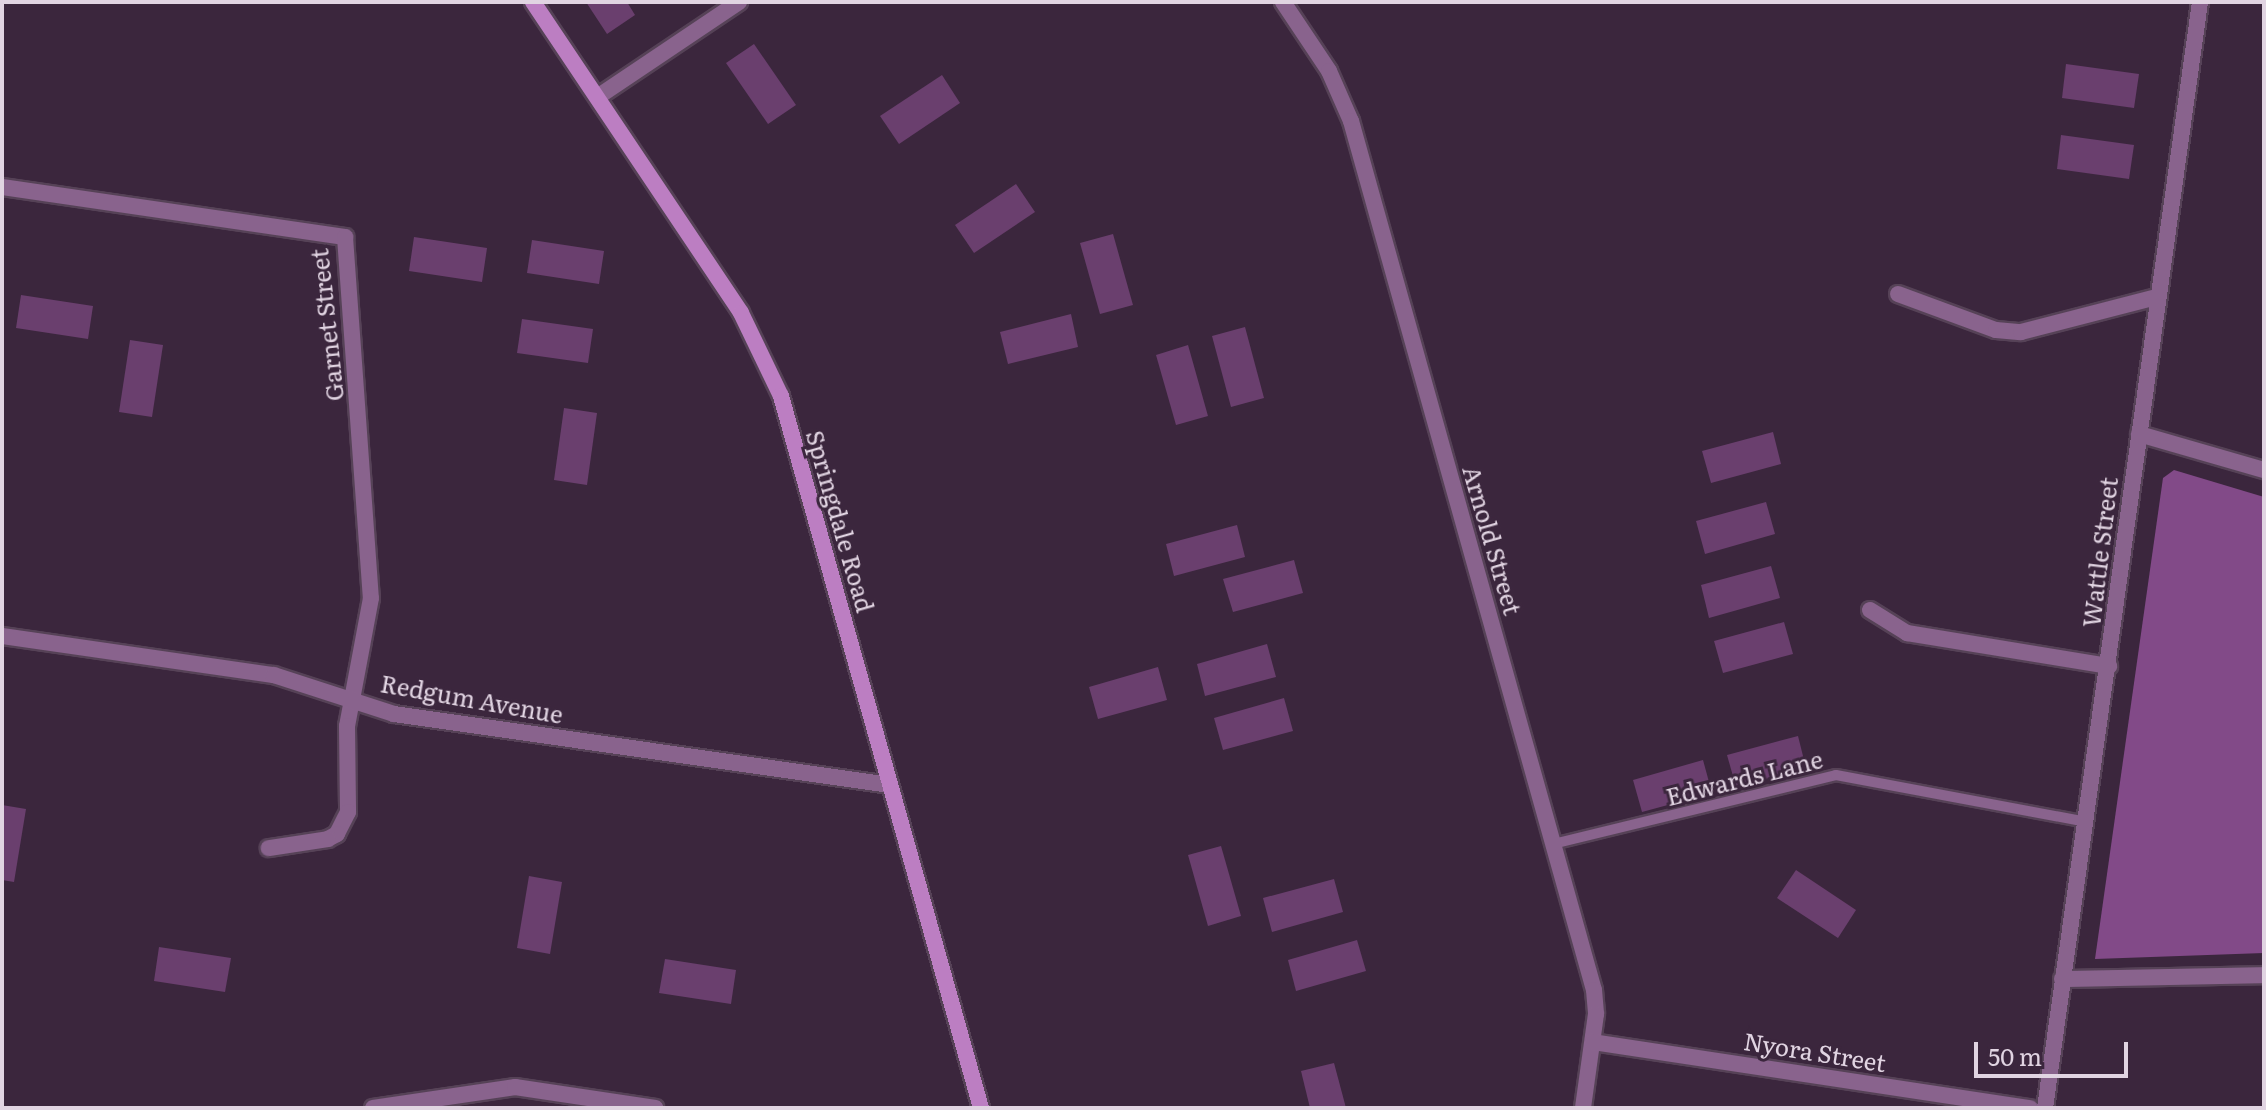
<!DOCTYPE html>
<html>
<head>
<meta charset="utf-8">
<style>
	body { margin:0 }
	#map { position:relative; width:2266px; height:1110px; overflow:hidden; background:#3b263d; font-family:Literata,serif }
	div>[style] { position:absolute }
	.green>* { inset:0; background:#6a3f6e }
	.forest>* { inset:0; background:#824a88 }
	.roads { filter:drop-shadow(2px 0 #564257) drop-shadow(-2px 0 #564257) drop-shadow(0 2px #564257) drop-shadow(0 -2px #564257) }
	.lane>* { height:10px; margin:-5px; padding:0 5px; transform-origin:5px; border-radius:5px; background:#89638d }
	.street>* { height:16px; margin:-8px; padding:0 8px; transform-origin:8px; border-radius:8px; background:#89638d }
	.secondary>* { height:16px; margin:-8px; padding:0 8px; transform-origin:8px; border-radius:8px; background:#bc7ec2 }
	span { translate:-50% -50%; white-space:nowrap; text-align:center; line-height:1.15; -webkit-text-stroke:6px #3b263d; paint-order:stroke }
	.street-label { font-size:24px; color:#e1d4e2 }
	.frame { position:absolute; inset:0; border:4px solid #e1d4e2; pointer-events:none }
	.scale { position:absolute; left:1974px; top:1042px; width:154px; height:36px; box-sizing:border-box; border:4px solid #e1d4e2; border-top:0; padding-left:10px; font-size:24px; line-height:28px; white-space:nowrap; color:#e1d4e2; -webkit-text-stroke:6px #3b263d; paint-order:stroke }
</style>
</head>
<body>
<div id="map">
	<div class="green">
		<i style="clip-path:polygon(586px 2px,627px 2px,635px 15px,607px 34px)"></i>
		<i style="clip-path:polygon(754px 44px,796px 105px,768px 124px,726px 63px)"></i>
		<i style="clip-path:polygon(2066px 64px,2139px 74px,2134px 108px,2062px 98px)"></i>
		<i style="clip-path:polygon(942px 75px,960px 103px,899px 144px,880px 116px)"></i>
		<i style="clip-path:polygon(2061px 135px,2134px 145px,2129px 179px,2057px 169px)"></i>
		<i style="clip-path:polygon(1016px 184px,1035px 212px,974px 253px,955px 225px)"></i>
		<i style="clip-path:polygon(1113px 234px,1133px 305px,1100px 314px,1080px 243px)"></i>
		<i style="clip-path:polygon(414px 237px,487px 248px,482px 282px,409px 271px)"></i>
		<i style="clip-path:polygon(532px 240px,604px 251px,599px 284px,527px 273px)"></i>
		<i style="clip-path:polygon(21px 295px,93px 306px,88px 339px,16px 328px)"></i>
		<i style="clip-path:polygon(1071px 314px,1078px 347px,1008px 364px,1000px 332px)"></i>
		<i style="clip-path:polygon(522px 319px,593px 329px,588px 363px,517px 353px)"></i>
		<i style="clip-path:polygon(1245px 327px,1264px 398px,1231px 407px,1212px 336px)"></i>
		<i style="clip-path:polygon(130px 340px,163px 345px,152px 417px,119px 412px)"></i>
		<i style="clip-path:polygon(1188px 345px,1208px 416px,1176px 425px,1156px 355px)"></i>
		<i style="clip-path:polygon(564px 408px,597px 413px,587px 485px,554px 480px)"></i>
		<i style="clip-path:polygon(1773px 432px,1781px 464px,1711px 483px,1702px 451px)"></i>
		<i style="clip-path:polygon(1766px 502px,1775px 534px,1705px 554px,1696px 521px)"></i>
		<i style="clip-path:polygon(1237px 525px,1245px 557px,1174px 576px,1166px 544px)"></i>
		<i style="clip-path:polygon(1294px 560px,1303px 593px,1233px 612px,1223px 579px)"></i>
		<i style="clip-path:polygon(1771px 566px,1780px 598px,1709px 618px,1701px 585px)"></i>
		<i style="clip-path:polygon(1784px 622px,1793px 654px,1723px 673px,1714px 641px)"></i>
		<i style="clip-path:polygon(1267px 644px,1276px 677px,1205px 696px,1197px 664px)"></i>
		<i style="clip-path:polygon(1158px 667px,1167px 700px,1098px 719px,1089px 687px)"></i>
		<i style="clip-path:polygon(1284px 698px,1293px 731px,1223px 750px,1214px 718px)"></i>
		<i style="clip-path:polygon(1798px 736px,1806px 768px,1736px 787px,1727px 755px)"></i>
		<i style="clip-path:polygon(1703px 760px,1712px 793px,1642px 812px,1633px 780px)"></i>
		<i style="clip-path:polygon(2px 805px,26px 809px,14px 882px,2px 880px)"></i>
		<i style="clip-path:polygon(1221px 846px,1241px 916px,1208px 926px,1188px 855px)"></i>
		<i style="clip-path:polygon(1796px 870px,1856px 910px,1838px 938px,1777px 898px)"></i>
		<i style="clip-path:polygon(529px 876px,562px 882px,550px 954px,517px 948px)"></i>
		<i style="clip-path:polygon(1334px 879px,1343px 912px,1272px 932px,1263px 898px)"></i>
		<i style="clip-path:polygon(1357px 940px,1366px 971px,1296px 991px,1288px 960px)"></i>
		<i style="clip-path:polygon(159px 947px,231px 958px,225px 992px,154px 981px)"></i>
		<i style="clip-path:polygon(665px 959px,736px 970px,731px 1004px,659px 993px)"></i>
		<i style="clip-path:polygon(1334px 1063px,1346px 1108px,1310px 1108px,1301px 1071px)"></i>
	</div>
	<div class="forest">
		<i style="clip-path:polygon(2174px 470px,2264px 497px,2264px 953px,2095px 959px,2163px 478px)"></i>
	</div>
	<div class="roads">
		<div class="lane">
			<i style="left:1553px;top:844px;width:291px;rotate:-13.7deg"></i>
			<i style="left:1836px;top:775px;width:254px;rotate:10.6deg"></i>
		</div>
		<div class="street">
			<i style="left:1283px;top:2px;width:83px;rotate:56.3deg"></i>
			<i style="left:1329px;top:71px;width:55px;rotate:66.3deg"></i>
			<i style="left:1351px;top:121px;width:902px;rotate:74.38deg"></i>
			<i style="left:1594px;top:990px;width:24px;rotate:85deg"></i>
			<i style="left:1596px;top:1014px;width:95px;rotate:97.9deg"></i>
			<i style="left:599px;top:96px;width:169px;rotate:-33.9deg"></i>
			<i style="left:2px;top:187px;width:347px;rotate:8.3deg"></i>
			<i style="left:345px;top:237px;width:362px;rotate:85.9deg"></i>
			<i style="left:371px;top:598px;width:130px;rotate:100.6deg"></i>
			<i style="left:347px;top:726px;width:86px;rotate:89.3deg"></i>
			<i style="left:348px;top:812px;width:25px;rotate:117deg"></i>
			<i style="left:337px;top:834px;width:10px;rotate:151deg"></i>
			<i style="left:328px;top:839px;width:60px;rotate:171.3deg"></i>
			<i style="left:1898px;top:294px;width:104px;rotate:20.2deg"></i>
			<i style="left:1996px;top:330px;width:25px;rotate:5deg"></i>
			<i style="left:2021px;top:332px;width:139px;rotate:-14.5deg"></i>
			<i style="left:2139px;top:434px;width:130px;rotate:16.1deg"></i>
			<i style="left:1870px;top:610px;width:44px;rotate:31.9deg"></i>
			<i style="left:1907px;top:633px;width:205px;rotate:9.3deg"></i>
			<i style="left:2px;top:636px;width:275px;rotate:8.2deg"></i>
			<i style="left:274px;top:675px;width:126px;rotate:18deg"></i>
			<i style="left:394px;top:714px;width:501px;rotate:8.15deg"></i>
			<i style="left:2062px;top:979px;width:202px;rotate:-1.1deg"></i>
			<i style="left:1593px;top:1042px;width:442px;rotate:8.6deg"></i>
			<i style="left:373px;top:1108px;width:144px;rotate:-8.4deg"></i>
			<i style="left:515px;top:1087px;width:142px;rotate:8.5deg"></i>
			<i style="left:2045px;top:1108px;width:1117px;rotate:-82.02deg"></i>
		</div>
		<div class="secondary">
			<i style="left:533px;top:2px;width:374px;rotate:56.2deg"></i>
			<i style="left:741px;top:313px;width:92px;rotate:64.3deg"></i>
			<i style="left:781px;top:396px;width:740px;rotate:74.31deg"></i>
		</div>
	</div>
	<div class="street-label">
		<span style="left:326px;top:325px;rotate:-96deg">Garnet Street</span>
		<span style="left:841px;top:521px;rotate:74deg">Springdale Road</span>
		<span style="left:1493px;top:540px;rotate:74deg">Arnold Street</span>
		<span style="left:2099px;top:552px;rotate:-83deg">Wattle Street</span>
		<span style="left:472px;top:698px;rotate:10deg">Redgum Avenue</span>
		<span style="left:1744px;top:777px;rotate:-14deg">Edwards Lane</span>
		<span style="left:1815px;top:1051px;rotate:9deg">Nyora Street</span>
	</div>
	<div class="frame"></div>
	<div class="scale">50 m</div>
</div>
</body>
</html>
